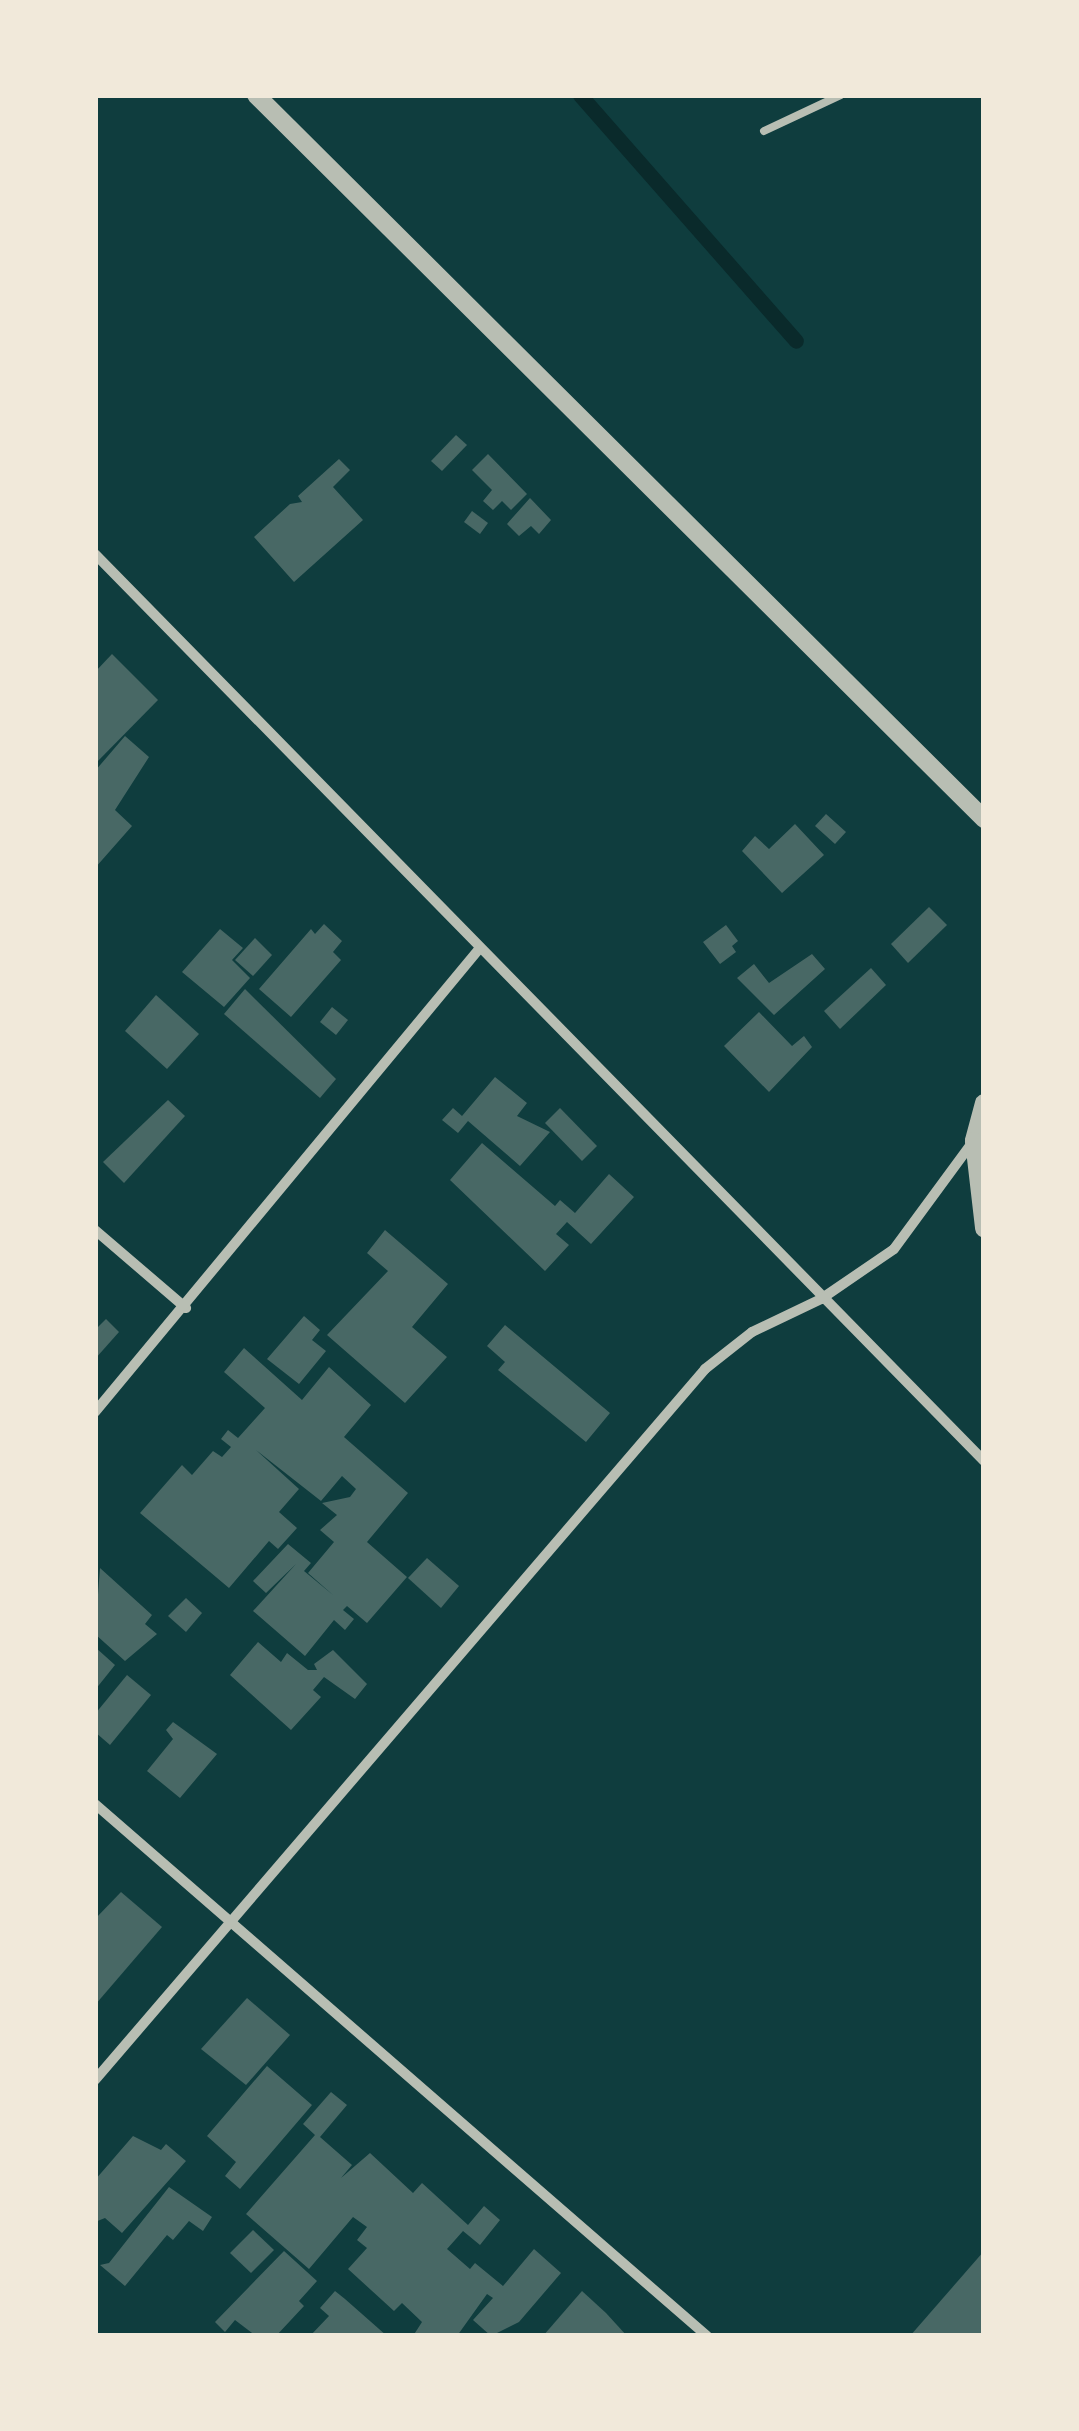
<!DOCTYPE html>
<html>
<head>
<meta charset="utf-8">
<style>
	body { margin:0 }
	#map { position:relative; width:1079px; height:2431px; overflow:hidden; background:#0f3d3e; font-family:Poppins,sans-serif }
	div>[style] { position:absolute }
	.stream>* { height:15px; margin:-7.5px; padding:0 7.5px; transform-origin:7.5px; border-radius:7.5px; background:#0a2a2b }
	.building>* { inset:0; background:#486865 }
	.service>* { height:8px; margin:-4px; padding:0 4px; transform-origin:4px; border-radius:4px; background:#b8beb3 }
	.minor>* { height:10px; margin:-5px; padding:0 5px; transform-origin:5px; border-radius:5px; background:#b8beb3 }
	.tertiary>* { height:18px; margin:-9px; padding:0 9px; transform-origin:9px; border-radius:9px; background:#b8beb3 }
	span { translate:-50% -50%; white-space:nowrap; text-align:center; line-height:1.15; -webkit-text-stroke:8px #f1e9da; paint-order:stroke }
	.frame { position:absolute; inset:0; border:98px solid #f1e9da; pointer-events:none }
</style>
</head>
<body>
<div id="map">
	<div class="stream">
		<i style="left:580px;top:95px;width:327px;rotate:48.7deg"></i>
	</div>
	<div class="building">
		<i style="clip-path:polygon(456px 435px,467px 445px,442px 471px,431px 461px)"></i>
		<i style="clip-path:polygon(488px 454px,527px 494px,511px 510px,502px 501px,493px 510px,483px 501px,492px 490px,472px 470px)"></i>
		<i style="clip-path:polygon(339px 459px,350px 470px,333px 487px,363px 520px,294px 582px,254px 537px,290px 504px,302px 502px,298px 496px)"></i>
		<i style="clip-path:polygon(530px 498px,551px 520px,539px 534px,531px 526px,519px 536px,507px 524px)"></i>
		<i style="clip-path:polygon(472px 511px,488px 523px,480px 534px,464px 522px)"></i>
		<i style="clip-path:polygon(112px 654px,158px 700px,95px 764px,95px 672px)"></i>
		<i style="clip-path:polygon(125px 736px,149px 757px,115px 810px,132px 826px,95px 868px,95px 771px)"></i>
		<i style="clip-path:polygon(826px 814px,846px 832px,835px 844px,815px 826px)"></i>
		<i style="clip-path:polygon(795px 824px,824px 855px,782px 893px,742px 851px,755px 836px,769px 849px)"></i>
		<i style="clip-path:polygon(929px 907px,947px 925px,908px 963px,891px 944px)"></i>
		<i style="clip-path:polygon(324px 924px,342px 941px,333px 952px,341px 960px,291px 1017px,259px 989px,311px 929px,315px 934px)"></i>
		<i style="clip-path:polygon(726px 925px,738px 941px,732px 946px,736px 952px,720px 964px,703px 942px)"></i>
		<i style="clip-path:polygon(220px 929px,243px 948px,232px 960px,250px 978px,224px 1007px,182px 972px)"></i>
		<i style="clip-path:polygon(255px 938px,272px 955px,253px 976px,235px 960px)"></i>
		<i style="clip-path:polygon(812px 954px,825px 969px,774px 1015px,737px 978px,754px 964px,769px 983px)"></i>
		<i style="clip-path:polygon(871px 968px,886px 985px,840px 1029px,824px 1011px)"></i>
		<i style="clip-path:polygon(245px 989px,336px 1079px,320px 1098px,224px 1014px)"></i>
		<i style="clip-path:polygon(156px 995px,199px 1034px,167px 1069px,125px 1031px)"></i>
		<i style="clip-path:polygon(332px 1007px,348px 1020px,336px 1035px,320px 1022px)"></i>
		<i style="clip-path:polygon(759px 1012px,792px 1046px,804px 1036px,812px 1047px,769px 1092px,724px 1046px)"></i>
		<i style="clip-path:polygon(495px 1077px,527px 1103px,517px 1116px,550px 1132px,520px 1166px,468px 1121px,458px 1133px,442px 1120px,453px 1108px,462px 1116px)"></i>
		<i style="clip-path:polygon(168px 1100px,185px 1116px,124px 1183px,103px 1162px)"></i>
		<i style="clip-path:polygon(560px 1108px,597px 1146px,582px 1161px,545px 1123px)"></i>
		<i style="clip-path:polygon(482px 1143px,555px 1206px,560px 1200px,575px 1213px,609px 1174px,634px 1197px,591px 1244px,567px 1222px,556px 1234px,569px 1245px,545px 1271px,450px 1180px)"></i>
		<i style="clip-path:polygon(385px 1230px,448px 1284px,412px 1327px,447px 1357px,405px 1403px,327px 1335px,388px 1271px,367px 1253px)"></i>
		<i style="clip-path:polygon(304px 1316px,320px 1330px,312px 1340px,326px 1351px,299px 1384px,267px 1359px)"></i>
		<i style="clip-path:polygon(106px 1319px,119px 1332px,95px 1359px,95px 1330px)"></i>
		<i style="clip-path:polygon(505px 1325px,610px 1413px,586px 1442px,498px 1370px,505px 1362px,487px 1346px)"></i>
		<i style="clip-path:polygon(244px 1348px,302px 1400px,329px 1367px,371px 1405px,344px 1437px,408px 1493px,367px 1542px,407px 1577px,367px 1623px,347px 1606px,343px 1610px,354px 1619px,345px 1630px,334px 1620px,305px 1656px,253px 1611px,296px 1564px,266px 1593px,253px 1581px,288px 1544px,311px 1563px,304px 1571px,333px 1595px,308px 1573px,334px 1542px,320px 1530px,337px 1515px,322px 1503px,350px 1497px,356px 1489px,342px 1476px,321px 1501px,256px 1450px,299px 1489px,279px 1512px,297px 1528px,278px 1549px,269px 1541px,229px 1588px,140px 1513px,182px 1465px,192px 1475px,213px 1451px,222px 1457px,231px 1447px,221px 1439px,228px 1430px,238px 1438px,265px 1408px,224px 1372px)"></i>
		<i style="clip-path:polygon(427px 1558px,459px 1586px,441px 1608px,408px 1578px)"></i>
		<i style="clip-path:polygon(100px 1568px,152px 1615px,145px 1624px,157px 1634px,125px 1661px,95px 1634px)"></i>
		<i style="clip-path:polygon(186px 1598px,202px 1613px,186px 1632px,168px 1616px)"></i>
		<i style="clip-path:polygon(258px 1642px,281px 1662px,287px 1653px,308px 1670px,317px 1670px,314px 1664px,333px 1650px,367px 1684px,355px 1699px,324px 1677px,313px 1690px,321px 1697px,291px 1730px,230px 1675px)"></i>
		<i style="clip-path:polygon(95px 1647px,115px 1665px,95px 1690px)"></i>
		<i style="clip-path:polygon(127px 1675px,151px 1695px,110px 1745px,95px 1732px,95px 1714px)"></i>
		<i style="clip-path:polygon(173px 1722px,217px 1754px,180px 1798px,147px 1771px,173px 1739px,166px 1730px)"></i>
		<i style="clip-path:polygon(121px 1892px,162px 1927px,95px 2005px,95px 1919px)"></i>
		<i style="clip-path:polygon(247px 1998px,290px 2035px,246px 2085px,201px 2049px)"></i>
		<i style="clip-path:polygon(267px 2066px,312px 2105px,240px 2189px,225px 2176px,236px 2162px,207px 2136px)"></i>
		<i style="clip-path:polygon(331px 2092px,347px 2105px,320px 2137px,352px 2165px,341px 2178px,370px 2153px,413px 2193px,422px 2183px,468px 2225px,484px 2206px,500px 2220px,480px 2245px,463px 2231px,447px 2249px,470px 2269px,475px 2263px,503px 2286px,534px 2249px,561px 2273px,519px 2322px,491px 2336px,473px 2320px,493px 2298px,487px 2294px,457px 2336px,413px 2336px,422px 2322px,402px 2303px,394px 2311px,348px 2269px,367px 2248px,357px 2240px,367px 2227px,353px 2217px,309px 2269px,246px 2214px,315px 2135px,303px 2124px)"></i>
		<i style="clip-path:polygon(133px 2136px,161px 2150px,166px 2144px,186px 2161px,122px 2233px,105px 2218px,95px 2222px,95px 2180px)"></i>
		<i style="clip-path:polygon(169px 2187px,212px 2217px,203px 2231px,189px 2221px,173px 2240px,167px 2235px,125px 2286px,100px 2265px,109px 2263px)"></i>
		<i style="clip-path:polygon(253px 2230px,274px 2250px,251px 2273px,230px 2253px)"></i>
		<i style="clip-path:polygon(284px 2251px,317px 2281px,299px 2301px,304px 2306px,276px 2336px,256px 2336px,235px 2320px,225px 2332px,215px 2322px)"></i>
		<i style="clip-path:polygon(984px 2251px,984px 2336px,910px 2336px)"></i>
		<i style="clip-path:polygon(335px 2291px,345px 2299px,387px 2336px,310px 2336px,329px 2316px,320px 2308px)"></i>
		<i style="clip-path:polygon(582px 2291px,606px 2313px,627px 2336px,543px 2336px)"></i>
	</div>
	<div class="service">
		<i style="left:764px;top:131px;width:85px;rotate:-25.1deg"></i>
	</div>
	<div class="minor">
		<i style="left:95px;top:554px;width:1270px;rotate:45.57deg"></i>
		<i style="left:95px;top:1230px;width:120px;rotate:40.6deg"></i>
		<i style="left:95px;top:1412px;width:603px;rotate:-50.32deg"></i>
		<i style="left:95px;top:1804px;width:811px;rotate:41deg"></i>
		<i style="left:95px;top:2080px;width:937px;rotate:-49.37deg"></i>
		<i style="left:705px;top:1369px;width:60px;rotate:-38.2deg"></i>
		<i style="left:752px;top:1332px;width:76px;rotate:-25.6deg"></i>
		<i style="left:821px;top:1299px;width:88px;rotate:-34.4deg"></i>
		<i style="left:894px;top:1249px;width:132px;rotate:-53.7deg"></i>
	</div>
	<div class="tertiary">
		<i style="left:256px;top:95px;width:1027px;rotate:44.84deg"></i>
		<i style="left:984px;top:1103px;width:39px;rotate:105deg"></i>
		<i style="left:974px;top:1141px;width:88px;rotate:83.4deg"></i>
	</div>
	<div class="frame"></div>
</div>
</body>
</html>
